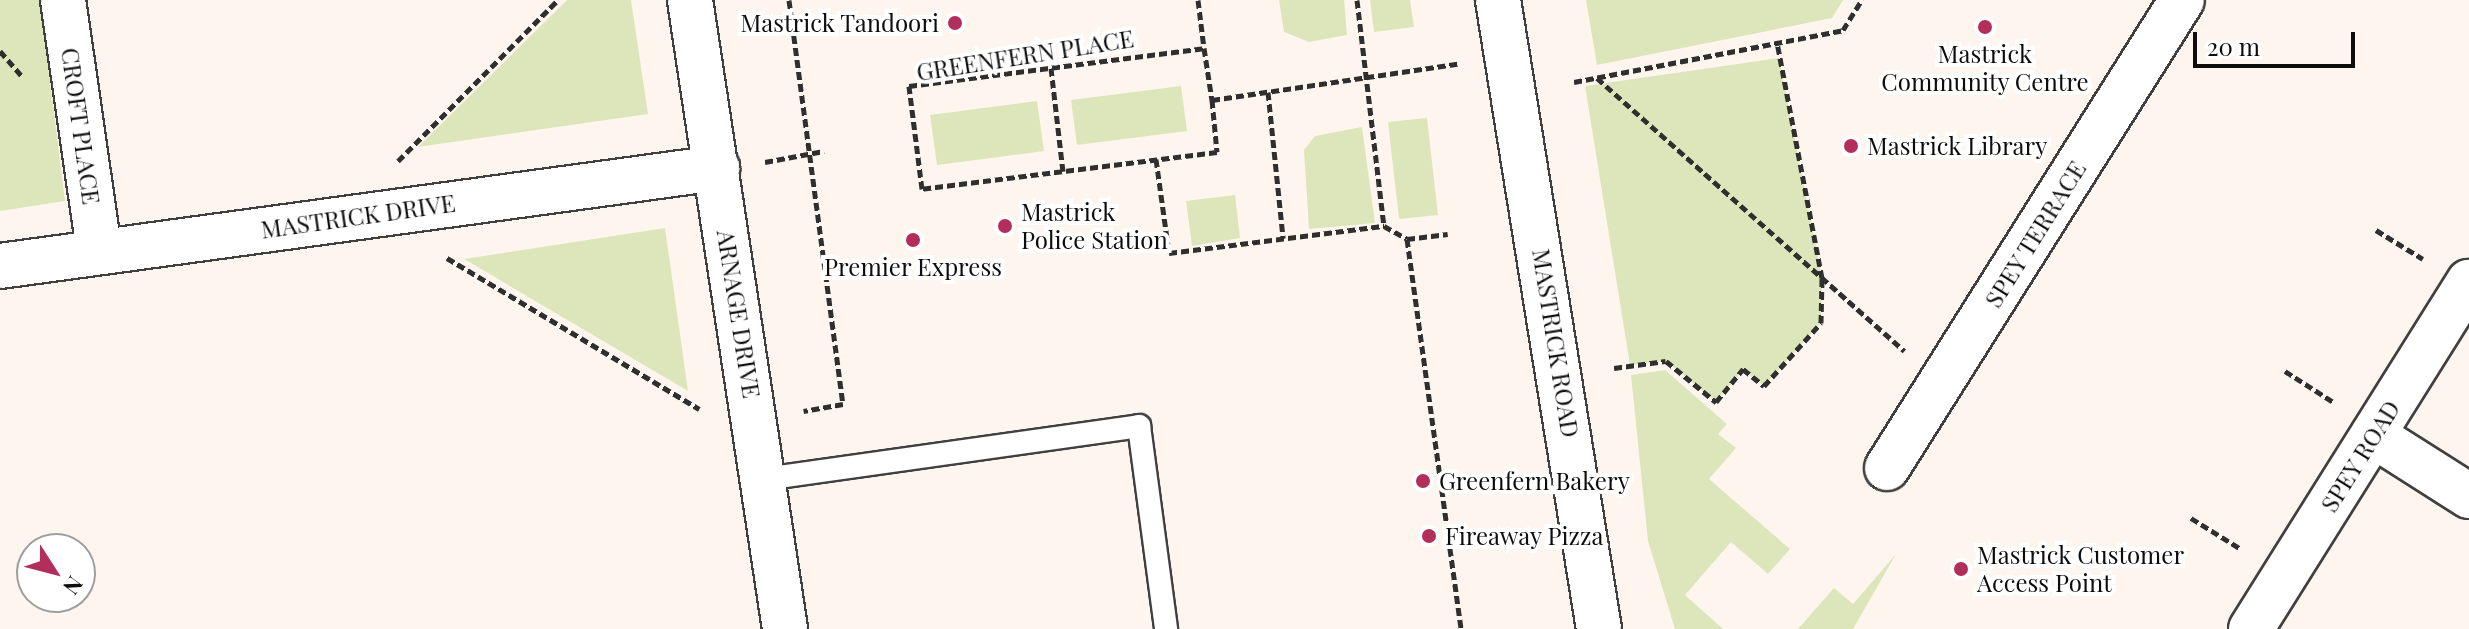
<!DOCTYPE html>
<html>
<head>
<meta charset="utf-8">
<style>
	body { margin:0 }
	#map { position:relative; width:2469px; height:629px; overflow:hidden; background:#fef6ee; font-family:"Playfair Display",serif }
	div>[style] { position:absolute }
	.green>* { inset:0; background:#dde6ba }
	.path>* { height:5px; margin-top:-2.5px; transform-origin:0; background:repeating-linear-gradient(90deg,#2f2f2f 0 8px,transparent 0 12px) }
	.roads { filter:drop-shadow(2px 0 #404040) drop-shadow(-2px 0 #404040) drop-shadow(0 2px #404040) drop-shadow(0 -2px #404040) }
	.lane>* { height:22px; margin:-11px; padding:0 11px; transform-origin:11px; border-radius:11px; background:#fff }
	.street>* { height:44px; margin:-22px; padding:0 22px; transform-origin:22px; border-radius:22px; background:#fff }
	.dots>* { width:22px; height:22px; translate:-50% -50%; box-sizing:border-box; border:4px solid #fff; border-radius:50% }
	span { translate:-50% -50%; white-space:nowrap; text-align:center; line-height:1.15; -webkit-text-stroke:8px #fff; paint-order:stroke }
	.poi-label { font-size:24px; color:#0d0d0d }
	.right { translate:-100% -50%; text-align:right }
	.left { translate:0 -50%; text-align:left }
	.street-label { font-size:24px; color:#0d0d0d }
	.north { position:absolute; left:16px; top:533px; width:80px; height:80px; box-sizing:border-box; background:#fff; border:2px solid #9e9e9e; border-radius:50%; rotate:126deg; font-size:22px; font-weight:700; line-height:32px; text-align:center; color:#0d0d0d }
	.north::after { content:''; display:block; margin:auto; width:28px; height:36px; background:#b32f5b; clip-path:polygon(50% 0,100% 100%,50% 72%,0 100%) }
	.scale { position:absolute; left:2193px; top:32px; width:162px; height:36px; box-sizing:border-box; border:4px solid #0d0d0d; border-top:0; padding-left:10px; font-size:24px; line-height:28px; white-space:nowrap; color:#0d0d0d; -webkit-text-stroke:6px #fff; paint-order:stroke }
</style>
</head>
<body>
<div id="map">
	<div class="green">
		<i style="clip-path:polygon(0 0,40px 0,65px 201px,0 211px)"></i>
		<i style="clip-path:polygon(567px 0,631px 0,648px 114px,418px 147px)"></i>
		<i style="clip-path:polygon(1279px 0,1344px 0,1347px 35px,1309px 42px,1284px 32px)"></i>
		<i style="clip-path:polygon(1370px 0,1410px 0,1414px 27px,1374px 32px)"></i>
		<i style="clip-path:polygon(1586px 0,1843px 0,1832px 18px,1597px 65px)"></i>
		<i style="clip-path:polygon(1779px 58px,1822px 278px,1821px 323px,1764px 386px,1743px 370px,1716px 402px,1666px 361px,1630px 365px,1585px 86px)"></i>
		<i style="clip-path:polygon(1181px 86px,1187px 131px,1077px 145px,1071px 100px)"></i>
		<i style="clip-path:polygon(1037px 101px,1044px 151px,937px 165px,930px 115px)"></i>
		<i style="clip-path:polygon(1427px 118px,1438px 215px,1399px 219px,1388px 122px)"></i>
		<i style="clip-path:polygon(1362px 127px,1375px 223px,1309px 229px,1304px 150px,1315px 136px)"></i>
		<i style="clip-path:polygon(1235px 195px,1240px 238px,1192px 246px,1186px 201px)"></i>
		<i style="clip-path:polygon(665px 228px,688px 391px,464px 259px)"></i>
		<i style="clip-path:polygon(1665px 370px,1727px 424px,1718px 434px,1736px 448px,1709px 479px,1790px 549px,1768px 574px,1731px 542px,1685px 595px,1723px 629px,1675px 629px,1648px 541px,1631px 375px)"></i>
		<i style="clip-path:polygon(1896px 554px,1853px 629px,1798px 629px,1834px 588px,1853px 604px)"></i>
	</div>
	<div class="path">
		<i style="left:789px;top:0;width:408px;rotate:82.4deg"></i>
		<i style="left:843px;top:404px;width:40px;rotate:170deg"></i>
		<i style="left:1198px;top:0;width:48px;rotate:82.9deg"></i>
		<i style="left:1357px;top:0;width:228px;rotate:83.2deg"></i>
		<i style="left:1384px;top:226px;width:26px;rotate:29deg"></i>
		<i style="left:1407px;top:239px;width:394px;rotate:82.1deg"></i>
		<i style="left:0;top:51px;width:35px;rotate:49deg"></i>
		<i style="left:1051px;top:68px;width:104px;rotate:83.4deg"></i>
		<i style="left:1597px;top:78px;width:411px;rotate:41.6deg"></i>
		<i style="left:1574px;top:82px;width:274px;rotate:-10.9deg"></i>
		<i style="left:1843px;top:30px;width:36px;rotate:-58deg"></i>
		<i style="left:1268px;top:92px;width:147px;rotate:84.1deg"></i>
		<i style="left:1212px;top:100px;width:52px;rotate:84.5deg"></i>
		<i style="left:1217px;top:152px;width:297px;rotate:172.9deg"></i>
		<i style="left:922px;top:189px;width:104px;rotate:-97.2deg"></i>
		<i style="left:909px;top:86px;width:297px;rotate:-7.3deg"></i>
		<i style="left:1204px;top:48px;width:53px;rotate:81.3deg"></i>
		<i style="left:1212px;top:100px;width:248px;rotate:-8.4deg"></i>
		<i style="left:1156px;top:159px;width:95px;rotate:82.1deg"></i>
		<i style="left:1169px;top:253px;width:217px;rotate:-7.2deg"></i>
		<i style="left:398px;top:161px;width:227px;rotate:-45.2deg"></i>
		<i style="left:765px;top:162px;width:60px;rotate:-10.6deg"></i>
		<i style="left:2376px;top:230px;width:55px;rotate:31.7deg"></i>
		<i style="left:1407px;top:239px;width:41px;rotate:-7deg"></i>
		<i style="left:447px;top:258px;width:294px;rotate:30.9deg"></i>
		<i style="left:1614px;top:368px;width:52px;rotate:-7.7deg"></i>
		<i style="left:1666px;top:361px;width:65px;rotate:39.4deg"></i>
		<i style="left:1716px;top:402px;width:43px;rotate:-50.7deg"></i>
		<i style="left:1743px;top:369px;width:27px;rotate:39deg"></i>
		<i style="left:1764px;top:386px;width:85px;rotate:-47.9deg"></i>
		<i style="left:1821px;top:323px;width:45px;rotate:-88.7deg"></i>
		<i style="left:1822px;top:278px;width:239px;rotate:-100.8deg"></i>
		<i style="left:2285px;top:371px;width:59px;rotate:32.6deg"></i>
		<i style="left:2191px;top:518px;width:59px;rotate:31.8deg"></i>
	</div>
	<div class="roads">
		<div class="lane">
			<i style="left:764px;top:479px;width:379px;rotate:-8deg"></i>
			<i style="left:1139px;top:426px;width:205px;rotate:82.4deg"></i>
		</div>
		<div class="street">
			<i style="left:63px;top:0;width:254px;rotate:81.8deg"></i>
			<i style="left:690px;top:0;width:636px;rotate:81.41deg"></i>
			<i style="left:1498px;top:0;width:637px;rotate:80.88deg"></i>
			<i style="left:0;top:266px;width:724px;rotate:-7.78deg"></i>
			<i style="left:2373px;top:435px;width:114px;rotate:32.4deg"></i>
			<i style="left:1887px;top:468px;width:553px;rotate:-57.78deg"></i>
			<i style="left:2251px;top:629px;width:410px;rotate:-57.9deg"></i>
		</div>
	</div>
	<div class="dots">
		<i style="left:955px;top:23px;background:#b32f5b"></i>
		<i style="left:1985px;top:27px;background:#b32f5b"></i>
		<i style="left:1851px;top:146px;background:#b32f5b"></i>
		<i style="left:1005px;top:226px;background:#b32f5b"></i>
		<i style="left:913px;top:240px;background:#b32f5b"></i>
		<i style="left:1423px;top:481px;background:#b32f5b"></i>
		<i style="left:1429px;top:536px;background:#b32f5b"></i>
		<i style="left:1961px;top:569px;background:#b32f5b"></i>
	</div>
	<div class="poi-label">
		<span class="right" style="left:939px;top:23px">Mastrick Tandoori</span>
		<span style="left:1985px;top:68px">Mastrick<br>Community Centre</span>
		<span class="left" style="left:1867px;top:146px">Mastrick Library</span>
		<span class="left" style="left:1021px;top:226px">Mastrick<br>Police Station</span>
		<span style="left:913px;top:267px">Premier Express</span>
		<span class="left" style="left:1439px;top:481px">Greenfern Bakery</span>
		<span class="left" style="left:1445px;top:536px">Fireaway Pizza</span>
		<span class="left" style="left:1977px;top:569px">Mastrick Customer<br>Access Point</span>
	</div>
	<div class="street-label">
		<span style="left:1025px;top:55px;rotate:-9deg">GREENFERN PLACE</span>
		<span style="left:81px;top:126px;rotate:82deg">CROFT PLACE</span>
		<span style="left:358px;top:216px;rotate:-8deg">MASTRICK DRIVE</span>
		<span style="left:2035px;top:234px;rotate:-58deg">SPEY TERRACE</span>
		<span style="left:739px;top:314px;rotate:81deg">ARNAGE DRIVE</span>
		<span style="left:1556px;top:343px;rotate:81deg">MASTRICK ROAD</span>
		<span style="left:2360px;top:456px;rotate:-58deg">SPEY ROAD</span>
	</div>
	<div class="north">N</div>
	<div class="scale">20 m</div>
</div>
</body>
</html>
